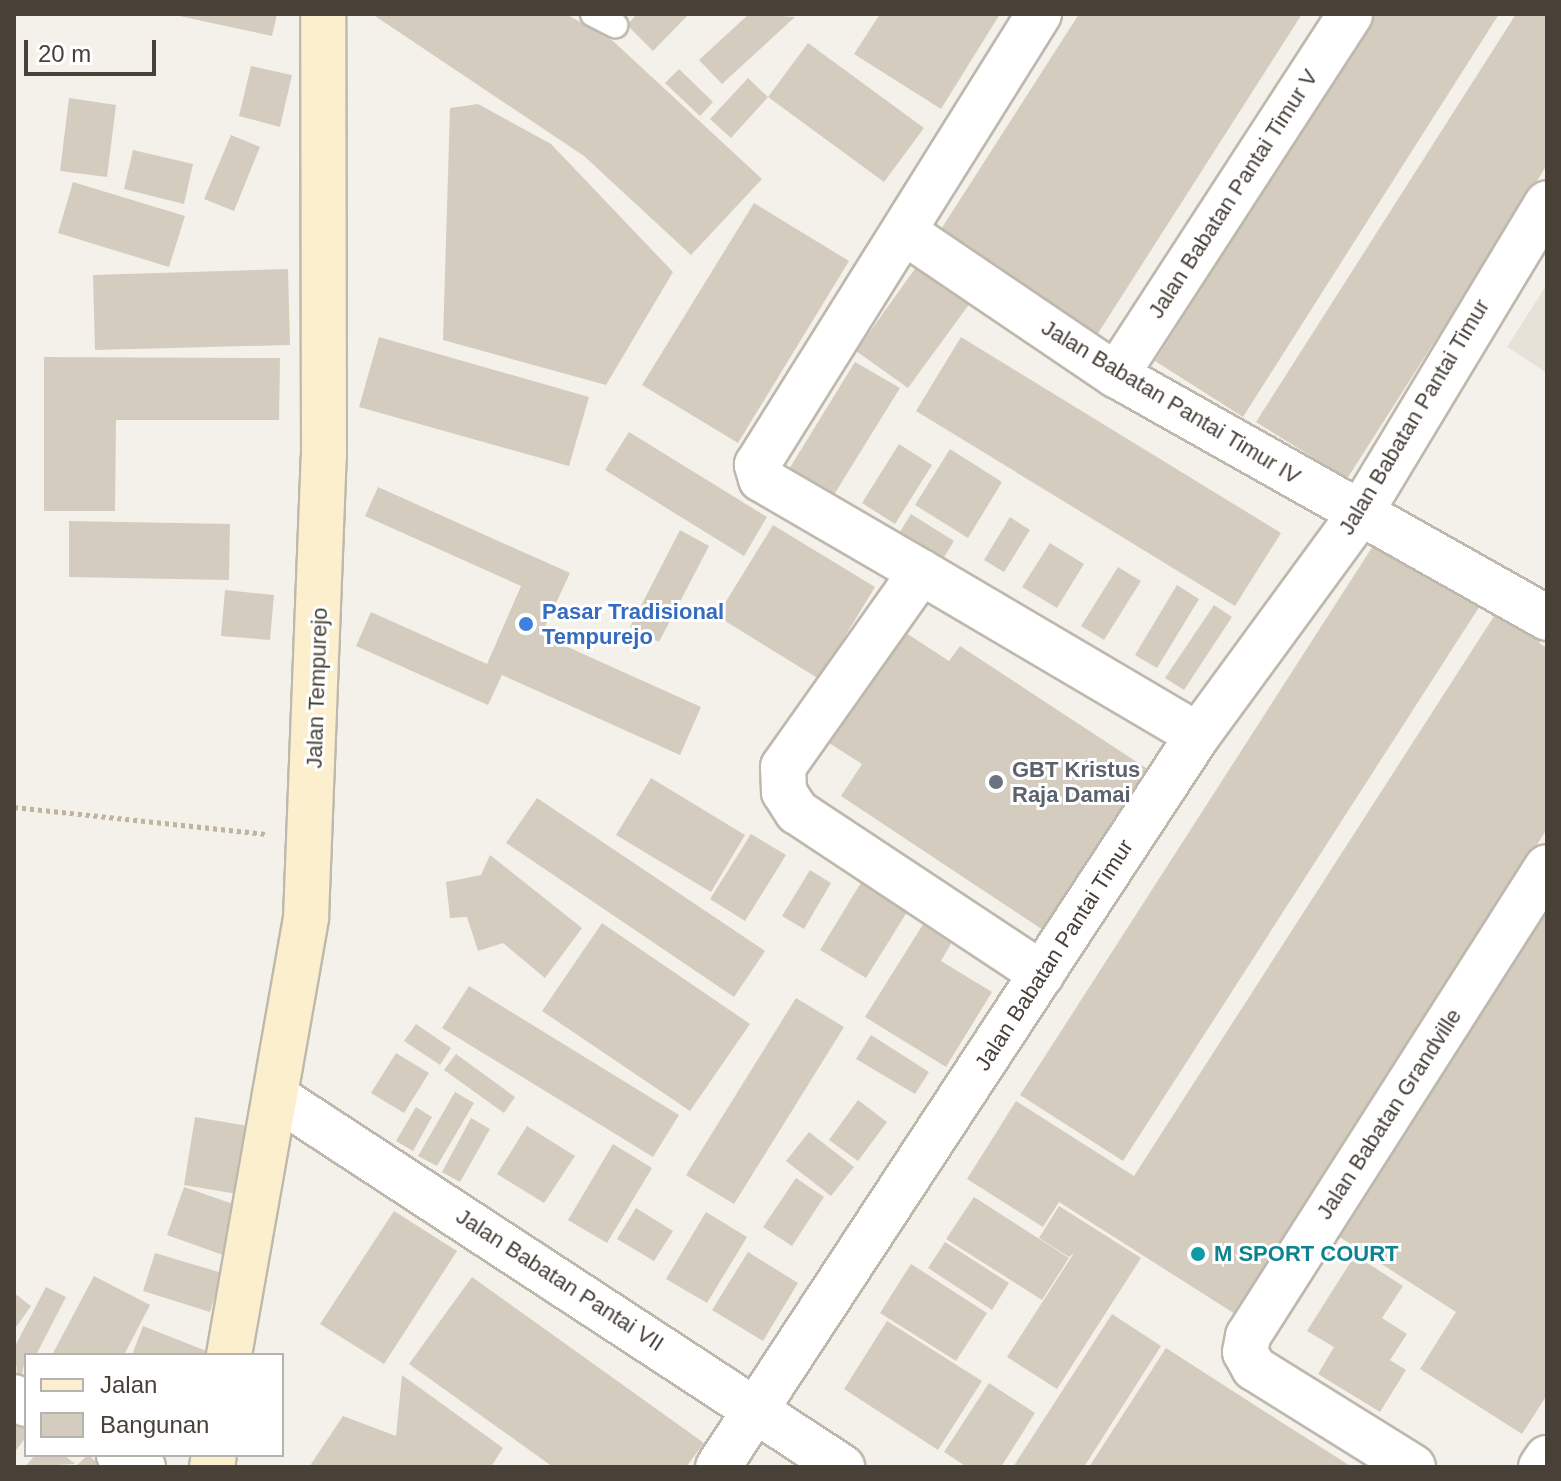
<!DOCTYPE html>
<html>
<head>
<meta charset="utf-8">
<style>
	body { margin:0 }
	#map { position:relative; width:1561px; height:1481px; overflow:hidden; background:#f4f1ea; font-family:Helvetica,sans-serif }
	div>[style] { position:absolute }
	.residential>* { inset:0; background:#e7e2d8 }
	.building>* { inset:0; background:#d5ccc0 }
	.path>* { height:5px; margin-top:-2.5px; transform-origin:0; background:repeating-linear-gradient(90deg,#bfb49f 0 4px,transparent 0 8px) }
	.roads { filter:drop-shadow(2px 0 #bfb8ad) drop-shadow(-2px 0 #bfb8ad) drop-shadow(0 2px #bfb8ad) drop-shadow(0 -2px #bfb8ad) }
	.service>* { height:24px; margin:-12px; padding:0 12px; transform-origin:12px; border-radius:12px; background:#fff }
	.minor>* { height:44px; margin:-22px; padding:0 22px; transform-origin:22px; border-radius:22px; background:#fff }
	.secondary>* { height:44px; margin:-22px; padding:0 22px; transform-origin:22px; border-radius:22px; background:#fbefcd }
	.dots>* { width:22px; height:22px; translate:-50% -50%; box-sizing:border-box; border:4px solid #fff; border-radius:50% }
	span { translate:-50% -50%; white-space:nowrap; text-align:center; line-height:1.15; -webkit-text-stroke:6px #fff; paint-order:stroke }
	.street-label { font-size:22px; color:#474138 }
	.shop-label { font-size:22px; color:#366cbe; font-weight:700 }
	.left { translate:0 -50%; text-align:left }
	.worship-label { font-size:22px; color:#5b616d; font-weight:700 }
	.culture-label { font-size:22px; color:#0d838f; font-weight:700 }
	.frame { position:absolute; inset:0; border:16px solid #474138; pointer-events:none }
	.legend { position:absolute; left:24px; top:1353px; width:260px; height:104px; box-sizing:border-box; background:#fff; border:2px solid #b5b3af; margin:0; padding:10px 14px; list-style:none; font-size:24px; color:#474138 }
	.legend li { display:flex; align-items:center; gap:16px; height:40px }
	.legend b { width:40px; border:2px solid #b5b3af }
	.scale { position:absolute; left:24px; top:40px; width:132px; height:36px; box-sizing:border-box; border:4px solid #474138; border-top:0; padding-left:10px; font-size:24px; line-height:28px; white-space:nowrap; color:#474138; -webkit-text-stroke:6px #fff; paint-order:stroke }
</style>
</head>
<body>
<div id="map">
	<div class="residential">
		<i style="clip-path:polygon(1547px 284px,1547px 373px,1507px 347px)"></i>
	</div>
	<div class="building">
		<i style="clip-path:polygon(170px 14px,277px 14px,272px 36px)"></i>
		<i style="clip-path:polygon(372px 14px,566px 14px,613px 41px,762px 179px,691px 255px,584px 156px)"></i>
		<i style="clip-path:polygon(637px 14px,689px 14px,653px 51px,627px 25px)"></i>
		<i style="clip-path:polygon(749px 14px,795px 17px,722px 84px,699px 60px)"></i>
		<i style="clip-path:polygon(880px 14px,1000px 14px,941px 109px,854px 54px)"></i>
		<i style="clip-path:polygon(1079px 14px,1302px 14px,1095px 338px,936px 237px)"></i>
		<i style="clip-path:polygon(1376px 14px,1499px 14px,1243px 417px,1155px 361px)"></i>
		<i style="clip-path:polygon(1516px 14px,1547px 14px,1547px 165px,1347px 479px,1256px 422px)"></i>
		<i style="clip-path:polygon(808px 43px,924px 128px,884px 182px,768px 97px)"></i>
		<i style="clip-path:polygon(251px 66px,292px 75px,280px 127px,239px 116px)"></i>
		<i style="clip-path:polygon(679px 69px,713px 102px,700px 116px,665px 83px)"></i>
		<i style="clip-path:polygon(748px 78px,768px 97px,731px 138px,710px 119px)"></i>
		<i style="clip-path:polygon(69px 98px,116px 105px,107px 177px,60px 171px)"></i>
		<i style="clip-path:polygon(478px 104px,551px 144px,673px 272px,606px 385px,443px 340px,450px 108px)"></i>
		<i style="clip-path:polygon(231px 135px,260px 147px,234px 211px,204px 199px)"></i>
		<i style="clip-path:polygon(133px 150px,193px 164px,184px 204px,124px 189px)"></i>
		<i style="clip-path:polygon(73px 182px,185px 216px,169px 267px,58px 233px)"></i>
		<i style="clip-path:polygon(754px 203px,849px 261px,738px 443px,642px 385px)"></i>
		<i style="clip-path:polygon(917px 266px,970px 303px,908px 388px,856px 351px)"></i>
		<i style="clip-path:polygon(288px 269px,290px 345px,95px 350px,93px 275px)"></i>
		<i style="clip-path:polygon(379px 337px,589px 397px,569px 466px,359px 407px)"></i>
		<i style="clip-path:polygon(961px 337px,1281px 533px,1235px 606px,916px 411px)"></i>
		<i style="clip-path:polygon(44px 357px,280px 358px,279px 420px,116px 420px,115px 511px,44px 511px)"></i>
		<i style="clip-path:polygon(855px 362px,900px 388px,822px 514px,778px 487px)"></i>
		<i style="clip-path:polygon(629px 432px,767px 517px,744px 556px,605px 470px)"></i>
		<i style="clip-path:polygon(899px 444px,932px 465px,895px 524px,862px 503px)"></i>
		<i style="clip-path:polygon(950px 449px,1002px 482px,968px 538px,915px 505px)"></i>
		<i style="clip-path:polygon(378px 487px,570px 573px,541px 635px,701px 707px,680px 755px,502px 675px,488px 705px,356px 646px,371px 612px,487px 664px,521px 586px,365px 516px)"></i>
		<i style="clip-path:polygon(911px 514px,954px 541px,934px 573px,891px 546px)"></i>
		<i style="clip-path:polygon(1010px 517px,1030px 530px,1004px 572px,984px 560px)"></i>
		<i style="clip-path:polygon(69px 521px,230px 524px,229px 580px,69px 577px)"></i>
		<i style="clip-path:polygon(773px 525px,875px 587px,819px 679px,717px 616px)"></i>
		<i style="clip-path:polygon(680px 530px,709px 546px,659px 642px,630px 627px)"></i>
		<i style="clip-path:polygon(1380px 535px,1483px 601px,1123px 1161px,1020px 1095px)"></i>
		<i style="clip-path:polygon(1050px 543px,1084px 564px,1057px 608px,1022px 587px)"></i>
		<i style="clip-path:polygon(1118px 567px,1141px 581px,1104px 640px,1081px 626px)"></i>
		<i style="clip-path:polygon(1177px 585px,1199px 599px,1157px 668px,1135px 655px)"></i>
		<i style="clip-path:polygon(225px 590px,274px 595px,270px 640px,221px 636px)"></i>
		<i style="clip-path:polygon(1507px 596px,1547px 631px,1539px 643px,1547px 648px,1547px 829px,1235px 1314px,1059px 1202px,1043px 1227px,967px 1179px,1016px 1101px,1134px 1176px)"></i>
		<i style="clip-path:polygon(1214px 605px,1232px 617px,1184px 690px,1165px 678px)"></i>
		<i style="clip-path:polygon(903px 631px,949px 661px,960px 646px,1149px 770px,1043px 930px,841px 796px,862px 764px,829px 743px)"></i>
		<i style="clip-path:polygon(651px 778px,745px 835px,711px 892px,616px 835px)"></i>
		<i style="clip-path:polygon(537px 798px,765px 951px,734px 997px,506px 843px)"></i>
		<i style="clip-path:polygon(751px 834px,786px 855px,745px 921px,710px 899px)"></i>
		<i style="clip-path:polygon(490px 855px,582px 928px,545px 978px,503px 943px,478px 951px,467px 917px,450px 918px,446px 882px,481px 875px)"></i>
		<i style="clip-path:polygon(810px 870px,831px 883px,804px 929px,782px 916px)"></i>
		<i style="clip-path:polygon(865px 876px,912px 904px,866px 978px,820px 950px)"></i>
		<i style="clip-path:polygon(1547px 911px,1547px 1395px,1522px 1434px,1420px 1369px,1456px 1312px,1338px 1236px)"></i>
		<i style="clip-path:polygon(927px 918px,956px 935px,941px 961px,992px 992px,946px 1067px,865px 1017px)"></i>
		<i style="clip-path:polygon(602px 923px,750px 1024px,690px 1111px,542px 1011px)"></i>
		<i style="clip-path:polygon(469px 986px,679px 1115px,653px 1157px,442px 1028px)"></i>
		<i style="clip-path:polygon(796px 998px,844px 1027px,734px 1204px,686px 1175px)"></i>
		<i style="clip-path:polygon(416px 1024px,451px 1048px,440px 1065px,404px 1041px)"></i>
		<i style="clip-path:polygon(871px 1035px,929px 1072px,915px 1094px,856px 1059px)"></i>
		<i style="clip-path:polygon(396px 1053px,429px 1073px,404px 1113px,371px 1093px)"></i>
		<i style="clip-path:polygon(456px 1054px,515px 1097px,504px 1113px,444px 1070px)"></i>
		<i style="clip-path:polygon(455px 1092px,474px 1103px,437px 1166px,418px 1156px)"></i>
		<i style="clip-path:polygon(858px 1100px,887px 1122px,858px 1161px,829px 1140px)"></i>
		<i style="clip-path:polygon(416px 1107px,432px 1117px,413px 1151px,396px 1141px)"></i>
		<i style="clip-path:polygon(195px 1117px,248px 1126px,237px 1194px,184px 1185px)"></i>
		<i style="clip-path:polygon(471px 1118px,490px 1129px,460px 1182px,442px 1172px)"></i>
		<i style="clip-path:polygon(527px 1126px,575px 1156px,544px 1203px,497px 1174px)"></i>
		<i style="clip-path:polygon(809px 1132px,854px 1167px,831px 1196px,786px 1161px)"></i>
		<i style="clip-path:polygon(613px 1144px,652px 1168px,607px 1243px,568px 1220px)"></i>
		<i style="clip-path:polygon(796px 1178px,824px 1197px,792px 1246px,763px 1227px)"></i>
		<i style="clip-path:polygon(184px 1187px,239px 1206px,223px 1255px,167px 1235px)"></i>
		<i style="clip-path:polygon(974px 1197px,1069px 1258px,1042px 1300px,946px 1239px)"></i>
		<i style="clip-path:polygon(1059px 1206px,1141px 1258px,1057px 1389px,1007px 1357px,1074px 1253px,1069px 1257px,1039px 1238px)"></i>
		<i style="clip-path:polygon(636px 1208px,673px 1231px,654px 1261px,617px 1239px)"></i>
		<i style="clip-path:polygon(394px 1211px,457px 1251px,384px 1364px,320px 1324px)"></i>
		<i style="clip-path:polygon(706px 1212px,747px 1237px,707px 1303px,666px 1279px)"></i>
		<i style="clip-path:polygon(945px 1242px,1009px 1283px,992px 1310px,928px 1268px)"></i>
		<i style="clip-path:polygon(748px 1252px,798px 1283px,763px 1341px,712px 1310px)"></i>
		<i style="clip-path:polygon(155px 1253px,222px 1273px,210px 1312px,143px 1291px)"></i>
		<i style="clip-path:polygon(1355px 1255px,1403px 1286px,1382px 1318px,1407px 1334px,1390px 1360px,1406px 1370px,1380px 1412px,1318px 1374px,1334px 1347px,1307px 1331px)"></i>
		<i style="clip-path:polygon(911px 1264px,987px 1313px,956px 1361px,880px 1313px)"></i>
		<i style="clip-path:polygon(94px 1276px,150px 1305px,124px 1355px,52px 1355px)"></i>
		<i style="clip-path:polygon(472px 1277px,704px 1443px,686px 1467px,553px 1467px,409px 1364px)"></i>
		<i style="clip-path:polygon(46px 1287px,66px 1297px,36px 1355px,26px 1355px,19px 1388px,14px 1348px)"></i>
		<i style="clip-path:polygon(14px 1293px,31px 1306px,14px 1330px)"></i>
		<i style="clip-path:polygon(1112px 1314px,1161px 1346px,1084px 1467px,1013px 1467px)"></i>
		<i style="clip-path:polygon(887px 1321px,982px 1381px,938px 1450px,844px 1389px)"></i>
		<i style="clip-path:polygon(143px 1326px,209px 1352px,208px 1355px,132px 1355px)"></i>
		<i style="clip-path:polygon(1166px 1348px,1278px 1420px,1352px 1467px,1089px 1467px)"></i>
		<i style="clip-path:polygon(402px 1375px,503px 1448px,491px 1467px,309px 1467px,343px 1416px,396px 1436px)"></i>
		<i style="clip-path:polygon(989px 1383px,1035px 1413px,1001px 1467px,967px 1467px,944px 1452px)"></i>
		<i style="clip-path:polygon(14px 1408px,26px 1417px,26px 1437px,14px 1453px)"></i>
		<i style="clip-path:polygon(35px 1455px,64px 1455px,75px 1464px,25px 1467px)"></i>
		<i style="clip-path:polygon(88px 1455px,103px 1467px,75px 1467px)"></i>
	</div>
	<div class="path">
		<i style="left:14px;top:807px;width:253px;rotate:6.1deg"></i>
	</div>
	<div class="roads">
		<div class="service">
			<i style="left:593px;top:14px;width:25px;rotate:27deg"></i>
		</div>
		<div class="minor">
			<i style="left:906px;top:233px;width:254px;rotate:34.1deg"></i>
			<i style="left:1116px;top:375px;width:495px;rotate:29.4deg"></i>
			<i style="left:1116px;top:375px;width:430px;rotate:-57deg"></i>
			<i style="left:921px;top:572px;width:185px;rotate:-149.8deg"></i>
			<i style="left:761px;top:479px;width:15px;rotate:-106deg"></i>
			<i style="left:757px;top:465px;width:532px;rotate:-57.98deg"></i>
			<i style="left:1042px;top:974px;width:294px;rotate:-146.5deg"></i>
			<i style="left:797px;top:812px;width:24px;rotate:-123deg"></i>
			<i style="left:784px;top:792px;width:25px;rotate:-92deg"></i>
			<i style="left:783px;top:767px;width:239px;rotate:-54.7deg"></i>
			<i style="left:921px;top:572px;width:321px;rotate:30.5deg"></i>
			<i style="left:275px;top:1096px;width:678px;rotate:33.2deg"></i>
			<i style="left:14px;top:1397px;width:14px;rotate:30deg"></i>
			<i style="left:119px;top:1455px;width:27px;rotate:27deg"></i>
			<i style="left:718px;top:1467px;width:875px;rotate:-56.75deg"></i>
			<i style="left:1198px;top:735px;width:273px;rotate:-53.8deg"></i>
			<i style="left:1359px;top:515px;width:364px;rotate:-58.9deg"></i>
			<i style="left:1413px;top:1467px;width:187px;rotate:-148.1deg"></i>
			<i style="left:1254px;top:1368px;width:18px;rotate:-119deg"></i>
			<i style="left:1245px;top:1352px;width:16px;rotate:-79deg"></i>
			<i style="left:1248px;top:1336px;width:556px;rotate:-57.48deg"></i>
			<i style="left:1541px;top:1467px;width:11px;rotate:-56deg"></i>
		</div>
		<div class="secondary">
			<i style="left:229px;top:1355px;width:444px;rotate:-80deg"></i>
			<i style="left:306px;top:918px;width:461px;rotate:-87.8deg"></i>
			<i style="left:324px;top:457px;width:443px;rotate:-90.1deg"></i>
			<i style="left:212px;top:1467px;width:12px;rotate:-81deg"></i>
		</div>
	</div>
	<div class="dots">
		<i style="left:526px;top:624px;background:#3f7fe0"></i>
		<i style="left:996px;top:782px;background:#6b7280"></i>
		<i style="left:1198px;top:1254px;background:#0f9aa8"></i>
	</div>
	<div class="street-label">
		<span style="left:1233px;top:194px;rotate:-57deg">Jalan Babatan Pantai Timur V</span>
		<span style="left:1171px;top:402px;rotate:31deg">Jalan Babatan Pantai Timur IV</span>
		<span style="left:1414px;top:417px;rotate:-59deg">Jalan Babatan Pantai Timur</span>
		<span style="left:317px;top:688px;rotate:-88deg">Jalan Tempurejo</span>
		<span style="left:1054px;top:955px;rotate:-57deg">Jalan Babatan Pantai Timur</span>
		<span style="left:1389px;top:1114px;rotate:-57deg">Jalan Babatan Grandville</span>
		<span style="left:560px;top:1280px;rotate:33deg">Jalan Babatan Pantai VII</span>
	</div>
	<div class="shop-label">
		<span class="left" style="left:542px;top:624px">Pasar Tradisional<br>Tempurejo</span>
	</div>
	<div class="worship-label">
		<span class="left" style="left:1012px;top:782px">GBT Kristus<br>Raja Damai</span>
	</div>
	<div class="culture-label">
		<span class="left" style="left:1214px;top:1254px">M SPORT COURT</span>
	</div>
	<div class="frame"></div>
	<ul class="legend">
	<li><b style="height:10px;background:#fbefcd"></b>Jalan</li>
	<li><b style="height:22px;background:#d5ccc0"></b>Bangunan</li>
	</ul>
	<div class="scale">20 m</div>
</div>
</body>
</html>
